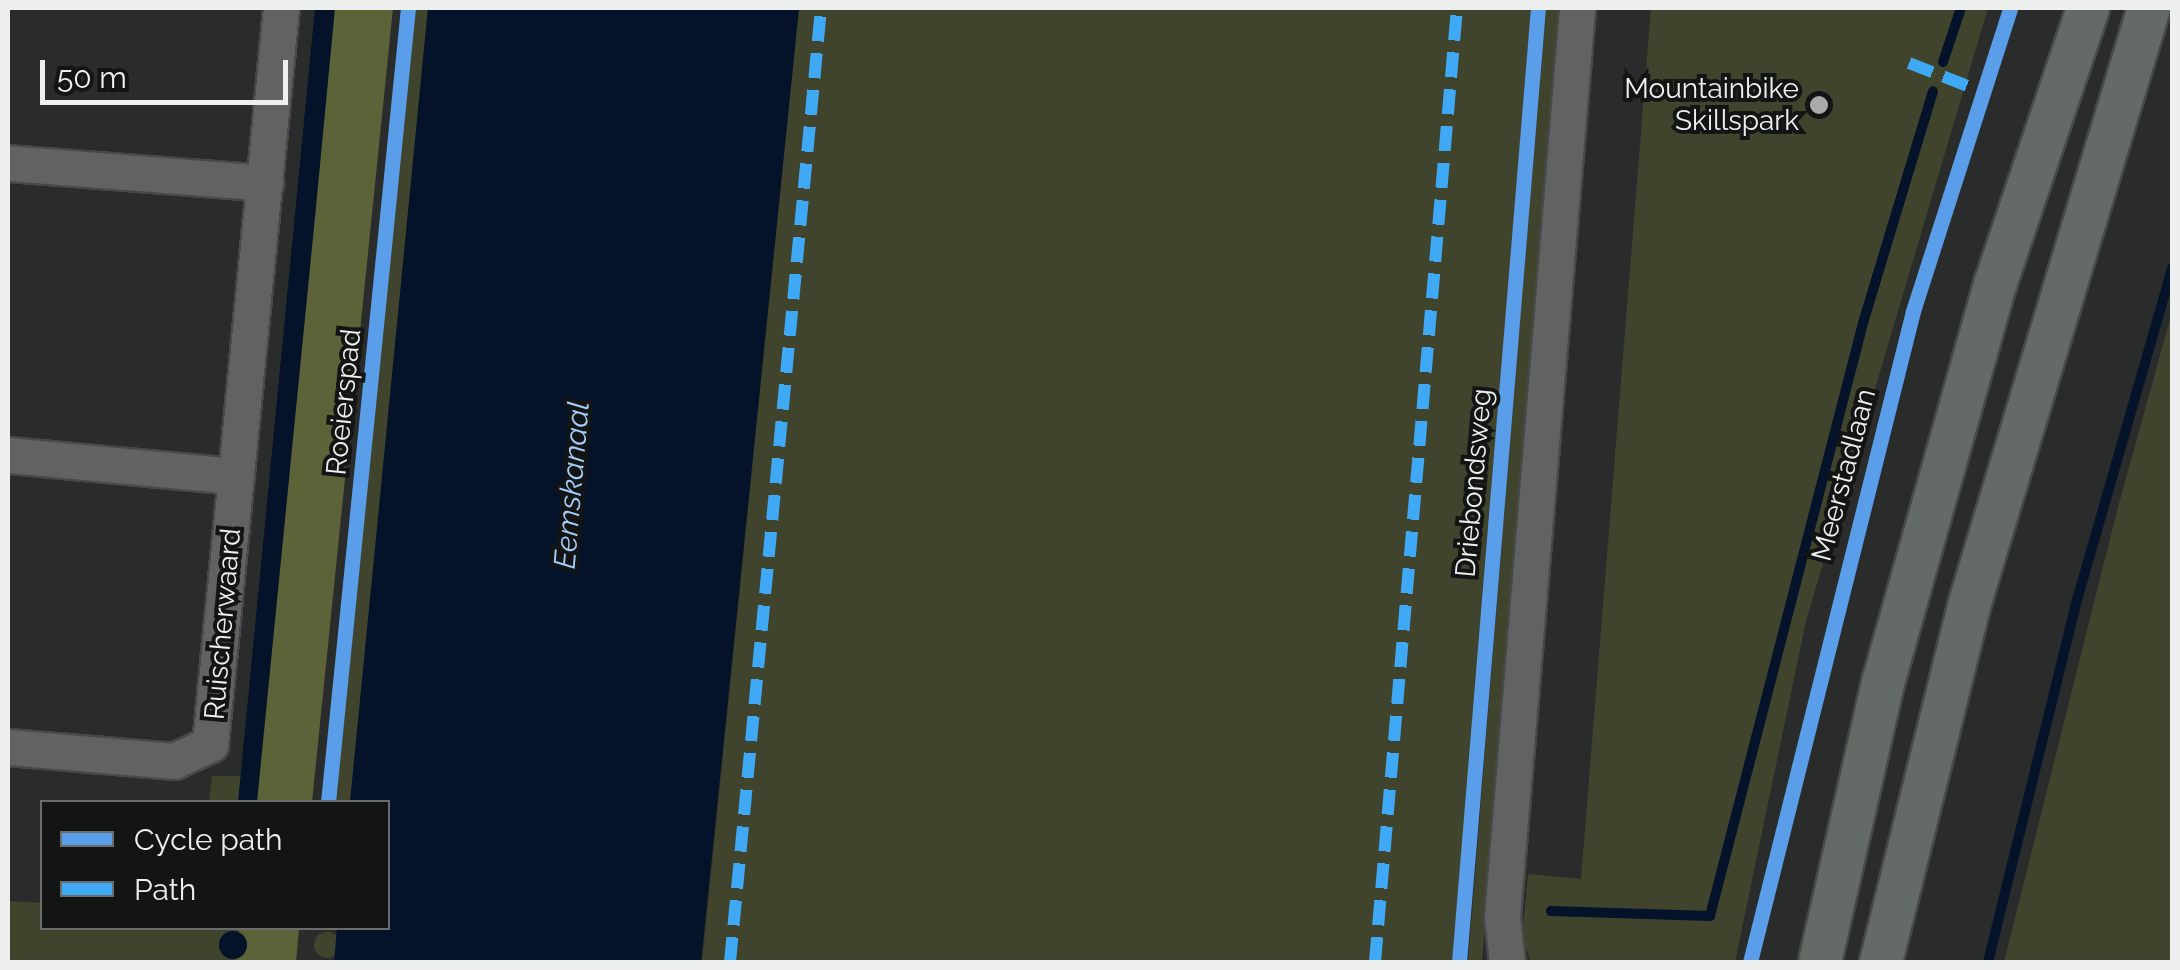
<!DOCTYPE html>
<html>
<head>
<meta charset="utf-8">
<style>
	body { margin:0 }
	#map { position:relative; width:2180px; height:970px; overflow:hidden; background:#2a2c2b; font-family:Raleway,sans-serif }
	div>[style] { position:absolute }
	.green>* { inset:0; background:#40442c }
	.round { border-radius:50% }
	.forest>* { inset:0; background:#5c6338 }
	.water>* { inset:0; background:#041329 }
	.stream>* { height:10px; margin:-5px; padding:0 5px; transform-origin:5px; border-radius:5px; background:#041329 }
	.roads { filter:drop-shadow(2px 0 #474948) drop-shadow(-2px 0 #474948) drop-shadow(0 2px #474948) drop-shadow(0 -2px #474948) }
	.minor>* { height:35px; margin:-17.5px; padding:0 17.5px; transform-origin:17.5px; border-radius:17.5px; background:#616363 }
	.major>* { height:42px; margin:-21px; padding:0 21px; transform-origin:21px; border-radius:21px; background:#646b66 }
	.quiet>* { height:12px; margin-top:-6px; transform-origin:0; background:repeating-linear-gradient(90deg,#3fa9f5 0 25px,transparent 0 37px) }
	.cycleway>* { height:15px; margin:-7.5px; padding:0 7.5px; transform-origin:7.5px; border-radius:7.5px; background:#5a9eea }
	.dots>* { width:28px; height:28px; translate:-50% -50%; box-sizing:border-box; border:5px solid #131514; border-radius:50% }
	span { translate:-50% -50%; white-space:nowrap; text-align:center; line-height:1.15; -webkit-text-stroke:8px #131514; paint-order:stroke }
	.poi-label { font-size:28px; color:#edf0ef }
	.right { translate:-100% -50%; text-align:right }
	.street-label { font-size:28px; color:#edf0ef }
	.water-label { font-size:30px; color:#a3ccfd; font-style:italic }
	.frame { position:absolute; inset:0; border:10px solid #edf0ef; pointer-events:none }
	.legend { position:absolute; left:40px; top:800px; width:350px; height:130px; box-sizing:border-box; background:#131514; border:2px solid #6a6d6c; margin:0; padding:12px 18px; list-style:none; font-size:30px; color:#edf0ef }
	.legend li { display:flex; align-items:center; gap:20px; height:50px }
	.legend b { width:50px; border:2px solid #6a6d6c }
	.scale { position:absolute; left:40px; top:60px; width:248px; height:45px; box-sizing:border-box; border:5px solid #edf0ef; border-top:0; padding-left:12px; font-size:30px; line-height:35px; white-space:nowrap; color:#edf0ef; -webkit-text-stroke:8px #131514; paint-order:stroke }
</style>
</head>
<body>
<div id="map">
	<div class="green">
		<i style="clip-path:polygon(412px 8px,428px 8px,377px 535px,350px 802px,334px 802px)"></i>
		<i style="clip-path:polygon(799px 8px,1531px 8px,1454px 962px,702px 962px)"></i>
		<i style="clip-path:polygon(1545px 8px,1562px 8px,1482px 962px,1468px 962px)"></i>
		<i style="clip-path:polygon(1651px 8px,1988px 8px,1806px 621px,1735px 962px,1531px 962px,1522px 937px,1528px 874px,1581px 879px)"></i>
		<i style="clip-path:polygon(2172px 312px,2172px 962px,2004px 962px,2118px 507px)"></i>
		<i style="clip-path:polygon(212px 776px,253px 776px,250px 802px,209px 802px)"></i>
		<i style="clip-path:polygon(8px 901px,42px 903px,42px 928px,239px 928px,235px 962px,8px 962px)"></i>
		<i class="round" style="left:314px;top:932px;width:26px;height:26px"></i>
	</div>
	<div class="forest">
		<i style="clip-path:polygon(332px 8px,393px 8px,312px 802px,250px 802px)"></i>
		<i style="clip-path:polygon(239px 928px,299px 928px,296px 962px,235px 962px)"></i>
	</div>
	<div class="water">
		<i style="clip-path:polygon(315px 8px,335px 8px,315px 217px,257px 802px,238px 802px)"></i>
		<i style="clip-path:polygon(428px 8px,799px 8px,701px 962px,334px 962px,337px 928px,388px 928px,388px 802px,350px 802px)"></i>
		<i class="round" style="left:219px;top:931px;width:28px;height:28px"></i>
	</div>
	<div class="stream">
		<i style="left:1943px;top:62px;width:57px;rotate:-71.6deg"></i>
		<i style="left:1551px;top:911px;width:159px;rotate:1.8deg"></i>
		<i style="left:1710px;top:916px;width:612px;rotate:-75.53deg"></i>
		<i style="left:1863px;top:323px;width:242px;rotate:-73.2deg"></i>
		<i style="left:1988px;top:962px;width:373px;rotate:-76.2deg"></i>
		<i style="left:2077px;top:600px;width:345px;rotate:-74deg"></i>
	</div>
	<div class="roads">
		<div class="minor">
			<i style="left:8px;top:163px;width:258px;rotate:4.4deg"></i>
			<i style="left:8px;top:455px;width:229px;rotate:5.3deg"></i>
			<i style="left:8px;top:747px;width:167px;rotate:4.8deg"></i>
			<i style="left:174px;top:761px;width:40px;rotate:-25deg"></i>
			<i style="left:210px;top:744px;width:739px;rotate:-84.49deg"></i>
			<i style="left:1507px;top:962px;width:45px;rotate:-96.3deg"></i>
			<i style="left:1502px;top:917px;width:912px;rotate:-85.28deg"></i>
		</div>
		<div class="major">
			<i style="left:1820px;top:962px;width:286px;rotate:-77.3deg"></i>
			<i style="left:1883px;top:683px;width:417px;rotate:-74.3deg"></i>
			<i style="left:1996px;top:282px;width:289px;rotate:-71.4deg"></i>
			<i style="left:1881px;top:962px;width:367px;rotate:-76.1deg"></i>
			<i style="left:1969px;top:606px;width:625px;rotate:-73.25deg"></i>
		</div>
	</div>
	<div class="quiet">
		<i style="left:1909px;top:63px;width:79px;rotate:21.4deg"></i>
		<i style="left:730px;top:962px;width:958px;rotate:-84.55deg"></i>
		<i style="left:1375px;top:962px;width:958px;rotate:-85.09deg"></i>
	</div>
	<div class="cycleway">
		<i style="left:328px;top:802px;width:798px;rotate:-84.25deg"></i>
		<i style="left:1459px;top:962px;width:957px;rotate:-85.27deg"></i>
		<i style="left:1750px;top:962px;width:671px;rotate:-75.94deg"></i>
		<i style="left:1913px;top:311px;width:318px;rotate:-72.2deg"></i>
	</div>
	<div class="dots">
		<i style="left:1819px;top:105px;background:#a9abaa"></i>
	</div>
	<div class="poi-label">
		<span class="right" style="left:1799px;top:105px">Mountainbike<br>Skillspark</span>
	</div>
	<div class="street-label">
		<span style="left:344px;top:402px;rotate:-84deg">Roeierspad</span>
		<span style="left:1844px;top:475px;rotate:-75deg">Meerstadlaan</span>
		<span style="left:1474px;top:483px;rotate:-85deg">Driebondsweg</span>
		<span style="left:223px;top:624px;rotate:-85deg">Ruischerwaard</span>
	</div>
	<div class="water-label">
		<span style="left:572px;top:485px;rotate:-85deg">Eemskanaal</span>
	</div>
	<div class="frame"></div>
	<ul class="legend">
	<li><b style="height:12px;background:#5a9eea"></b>Cycle path</li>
	<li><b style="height:12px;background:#3fa9f5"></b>Path</li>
	</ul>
	<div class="scale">50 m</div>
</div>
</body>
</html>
